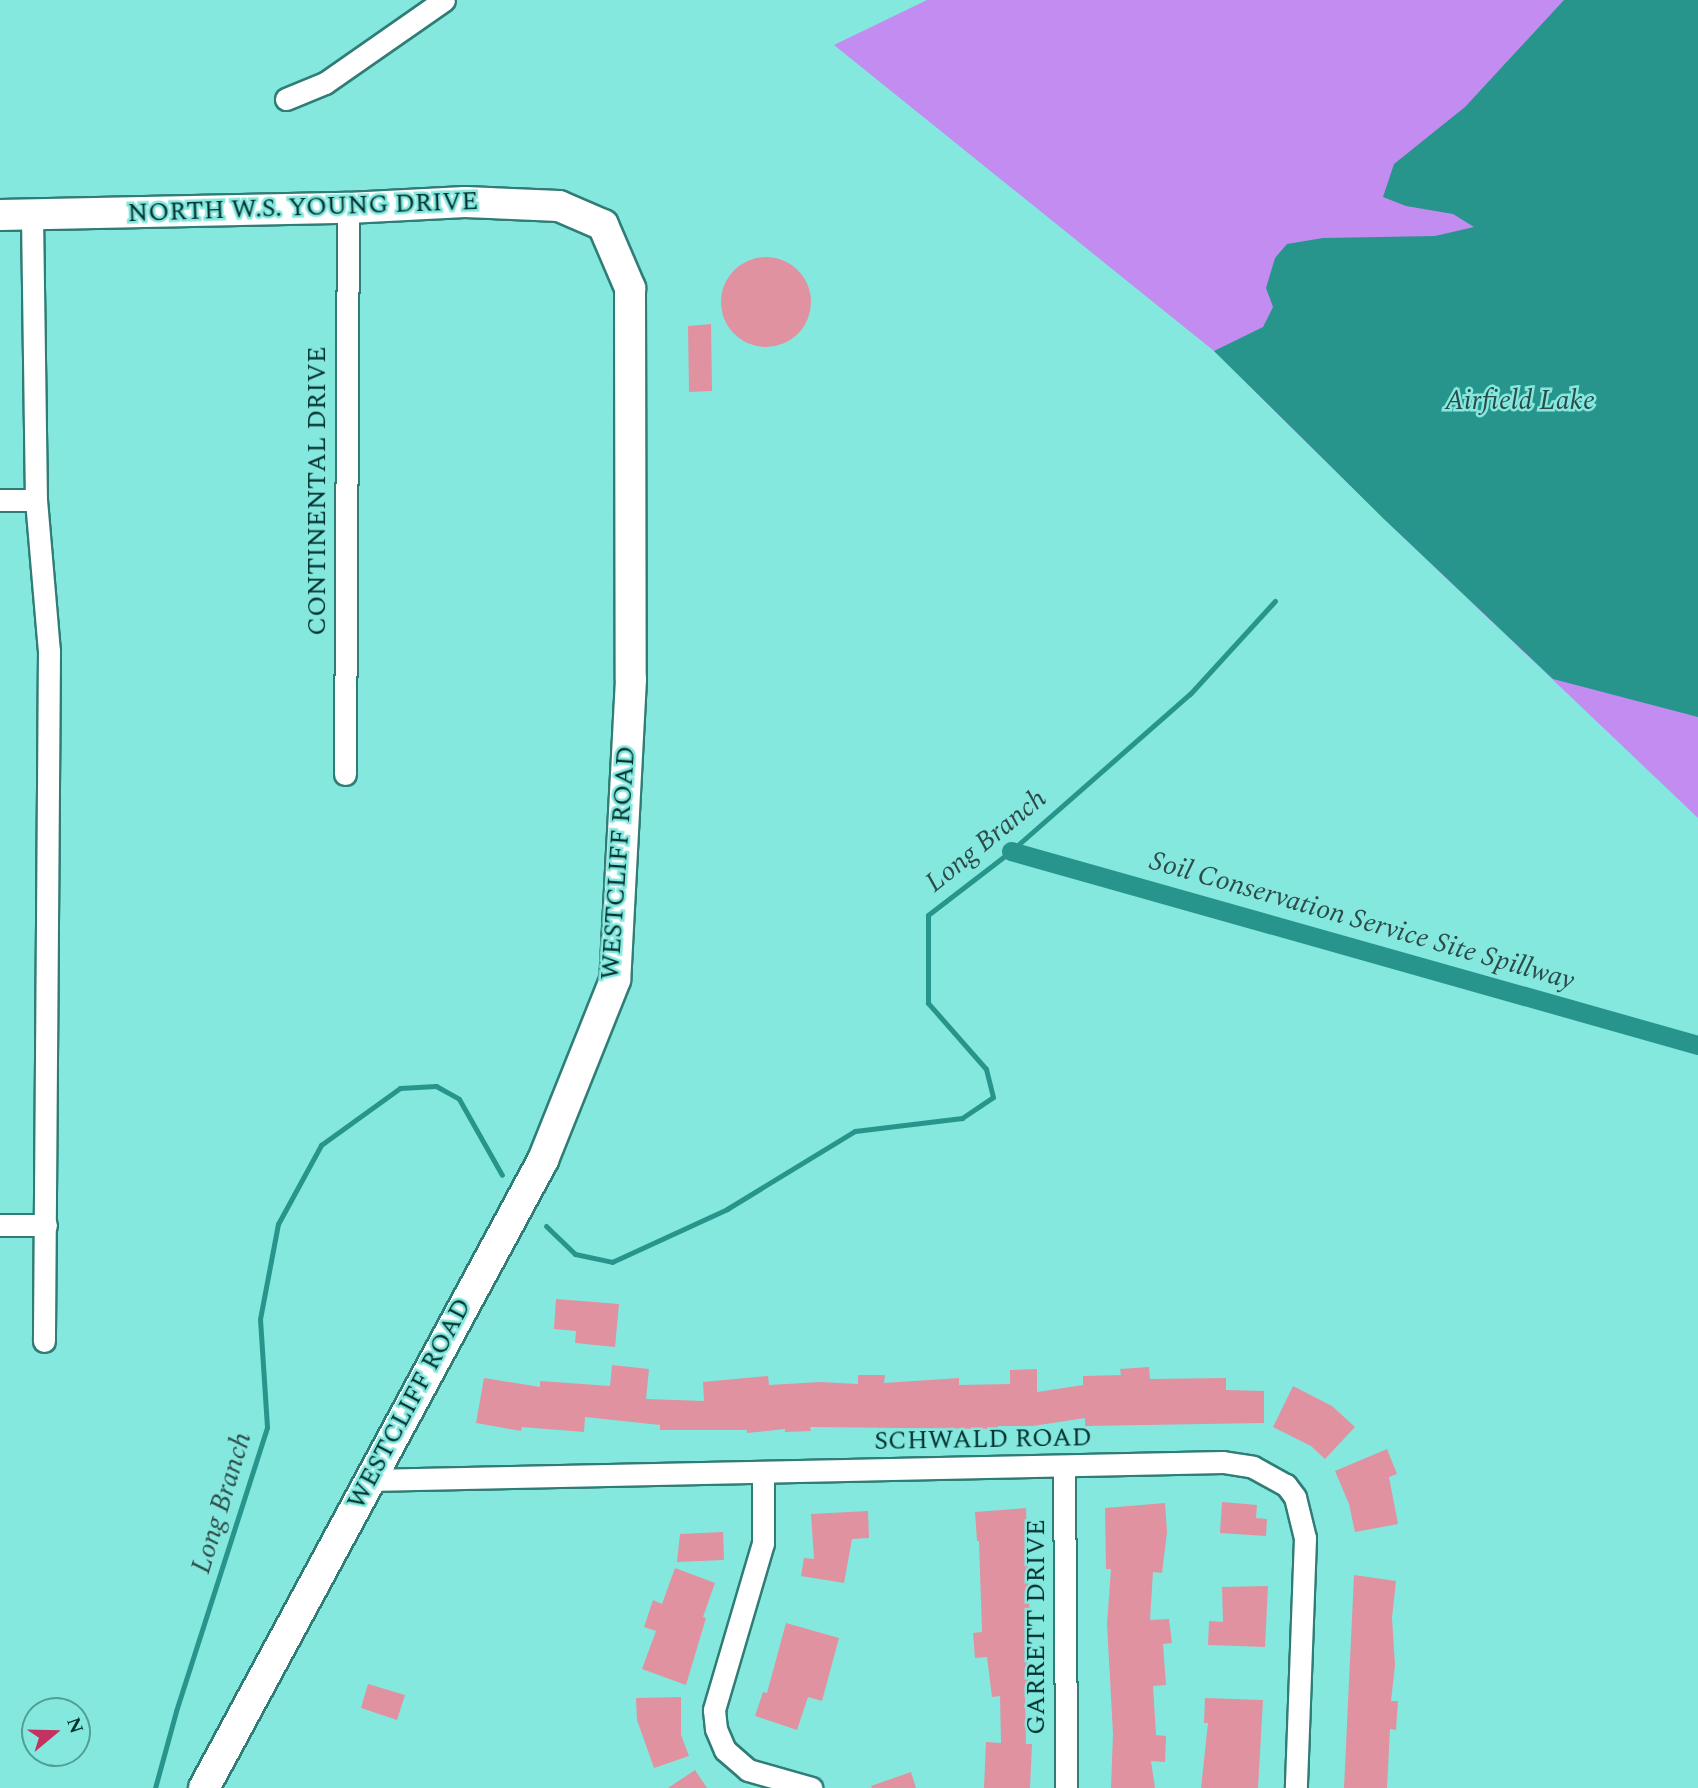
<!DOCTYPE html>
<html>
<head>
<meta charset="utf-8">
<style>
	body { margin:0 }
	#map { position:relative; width:1698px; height:1788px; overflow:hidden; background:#84e8df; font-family:Spectral,serif }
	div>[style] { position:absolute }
	.green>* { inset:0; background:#c28cf1 }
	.water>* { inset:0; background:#28958d }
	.stream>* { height:5px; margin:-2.5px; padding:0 2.5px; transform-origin:2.5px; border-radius:2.5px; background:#28958d }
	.canal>* { height:19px; margin:-9.5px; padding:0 9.5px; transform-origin:9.5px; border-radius:9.5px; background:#28958d }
	.building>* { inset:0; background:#e092a1 }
	.round { border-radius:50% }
	.roads { filter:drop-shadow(2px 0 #2f7d76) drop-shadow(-2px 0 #2f7d76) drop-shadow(0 2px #2f7d76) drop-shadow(0 -2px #2f7d76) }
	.street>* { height:21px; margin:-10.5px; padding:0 10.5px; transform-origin:10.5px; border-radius:10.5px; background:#fff }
	.secondary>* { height:30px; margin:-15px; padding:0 15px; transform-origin:15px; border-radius:15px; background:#fff }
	span { translate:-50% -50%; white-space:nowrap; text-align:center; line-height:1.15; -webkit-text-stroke:5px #84e8df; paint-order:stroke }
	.street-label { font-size:26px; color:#02312d }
	.water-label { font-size:28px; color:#2d4c49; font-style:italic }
	.north { position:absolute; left:21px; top:1697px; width:70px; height:70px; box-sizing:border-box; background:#84e8df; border:2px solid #509f98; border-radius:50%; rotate:71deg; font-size:19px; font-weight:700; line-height:28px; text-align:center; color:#02312d }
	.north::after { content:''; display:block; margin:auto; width:24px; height:32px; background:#c2345f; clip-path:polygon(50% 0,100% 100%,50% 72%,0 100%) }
</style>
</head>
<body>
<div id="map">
	<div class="green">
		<i style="clip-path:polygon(927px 0,1698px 0,1698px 818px,1384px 519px,1214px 351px,834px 45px)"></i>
	</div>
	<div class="water">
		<i style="clip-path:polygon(1564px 0,1698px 0,1698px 717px,1553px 679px,1384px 519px,1214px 351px,1263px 327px,1273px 307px,1266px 288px,1275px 258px,1287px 244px,1323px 238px,1435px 236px,1474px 227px,1453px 214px,1406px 206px,1383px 197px,1394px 164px,1465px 107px)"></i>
	</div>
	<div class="stream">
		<i style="left:546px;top:1226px;width:40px;rotate:44deg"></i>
		<i style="left:575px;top:1254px;width:38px;rotate:12deg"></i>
		<i style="left:612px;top:1262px;width:127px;rotate:-24.7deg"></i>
		<i style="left:727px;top:1209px;width:150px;rotate:-31.4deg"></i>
		<i style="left:855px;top:1131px;width:108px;rotate:-6.9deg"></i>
		<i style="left:962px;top:1118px;width:37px;rotate:-34deg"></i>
		<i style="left:993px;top:1097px;width:29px;rotate:-104deg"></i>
		<i style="left:986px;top:1069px;width:88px;rotate:-131.3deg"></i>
		<i style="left:928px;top:1003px;width:88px;rotate:-90deg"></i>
		<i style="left:928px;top:915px;width:105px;rotate:-37.6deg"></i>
		<i style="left:1011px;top:851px;width:238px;rotate:-41.3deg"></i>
		<i style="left:1190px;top:694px;width:126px;rotate:-47.6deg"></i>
		<i style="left:155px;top:1788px;width:80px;rotate:-74.7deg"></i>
		<i style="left:176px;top:1711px;width:298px;rotate:-72.2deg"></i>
		<i style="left:267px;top:1427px;width:108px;rotate:-93.7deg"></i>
		<i style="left:260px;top:1319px;width:97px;rotate:-79.3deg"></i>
		<i style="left:278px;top:1224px;width:90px;rotate:-61.4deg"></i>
		<i style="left:321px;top:1145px;width:97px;rotate:-35.8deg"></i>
		<i style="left:400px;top:1088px;width:36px;rotate:-3deg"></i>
		<i style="left:436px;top:1086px;width:26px;rotate:29deg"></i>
		<i style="left:459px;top:1099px;width:87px;rotate:60.5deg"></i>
	</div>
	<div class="canal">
		<i style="left:1011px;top:851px;width:714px;rotate:15.77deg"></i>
	</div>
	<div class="building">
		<i class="round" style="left:721px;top:257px;width:90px;height:90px"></i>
		<i style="clip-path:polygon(711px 324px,712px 391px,689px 392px,688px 326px)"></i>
		<i style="clip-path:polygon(556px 1299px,619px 1304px,615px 1347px,575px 1343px,576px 1331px,554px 1329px)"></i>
		<i style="clip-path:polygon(612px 1365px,649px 1369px,646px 1399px,704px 1401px,703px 1382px,768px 1376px,769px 1385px,820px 1382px,858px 1384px,858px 1375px,885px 1375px,884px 1383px,959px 1378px,959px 1385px,1010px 1384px,1010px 1370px,1037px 1369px,1037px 1392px,1083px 1385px,1083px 1376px,1121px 1375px,1120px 1369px,1149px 1367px,1150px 1379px,1226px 1378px,1226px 1390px,1264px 1391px,1264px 1423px,1085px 1426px,1085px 1418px,1033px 1426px,998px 1426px,998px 1429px,810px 1427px,811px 1431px,785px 1432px,785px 1429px,747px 1433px,747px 1430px,660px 1430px,660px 1425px,585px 1417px,584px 1432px,522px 1427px,521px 1431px,476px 1423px,484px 1378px,540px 1387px,540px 1381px,610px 1386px)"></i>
		<i style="clip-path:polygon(1293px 1386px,1332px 1406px,1355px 1427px,1325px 1459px,1311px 1446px,1273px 1427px)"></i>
		<i style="clip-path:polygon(1387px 1449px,1397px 1474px,1389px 1477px,1398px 1524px,1355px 1532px,1349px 1504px,1335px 1471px)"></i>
		<i style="clip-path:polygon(1222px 1502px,1257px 1505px,1256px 1518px,1267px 1519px,1266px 1536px,1220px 1533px)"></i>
		<i style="clip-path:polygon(1165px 1503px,1167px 1532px,1162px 1573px,1153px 1572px,1150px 1620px,1169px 1619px,1172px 1643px,1163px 1644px,1166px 1685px,1153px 1686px,1156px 1735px,1166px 1736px,1165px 1762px,1151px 1761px,1155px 1788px,1111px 1788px,1113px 1734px,1107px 1624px,1111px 1569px,1106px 1569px,1105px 1508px)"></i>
		<i style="clip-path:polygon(1026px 1508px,1031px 1654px,1026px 1654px,1031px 1692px,1025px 1693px,1026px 1744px,1032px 1744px,1030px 1788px,984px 1788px,986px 1742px,1001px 1743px,1000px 1696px,992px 1697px,987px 1657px,975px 1658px,973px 1633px,982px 1632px,979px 1541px,977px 1541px,975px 1512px)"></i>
		<i style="clip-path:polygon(868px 1511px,869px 1538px,852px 1539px,844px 1583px,801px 1576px,804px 1558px,814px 1559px,811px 1514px)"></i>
		<i style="clip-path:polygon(723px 1532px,724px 1560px,677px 1562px,680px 1534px)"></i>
		<i style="clip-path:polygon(675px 1568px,715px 1583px,703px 1617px,706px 1618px,686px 1685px,642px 1669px,656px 1631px,644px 1627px,653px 1600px,662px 1604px)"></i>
		<i style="clip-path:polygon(1354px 1575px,1396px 1581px,1392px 1618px,1395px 1665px,1391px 1701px,1398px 1701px,1396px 1730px,1390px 1729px,1387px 1788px,1344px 1788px)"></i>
		<i style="clip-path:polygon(1268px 1586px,1265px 1647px,1208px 1645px,1209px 1621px,1223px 1622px,1222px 1587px)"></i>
		<i style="clip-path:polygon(786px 1623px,839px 1638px,822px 1701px,808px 1697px,797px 1730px,755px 1716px,763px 1692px,767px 1693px)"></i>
		<i style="clip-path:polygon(368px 1684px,405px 1695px,397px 1720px,361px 1708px)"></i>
		<i style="clip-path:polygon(681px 1697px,681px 1735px,689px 1756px,654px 1768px,637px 1720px,636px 1698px)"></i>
		<i style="clip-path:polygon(1205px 1698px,1263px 1700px,1258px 1788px,1201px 1788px,1208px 1723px,1204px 1723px)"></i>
		<i style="clip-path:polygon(695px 1770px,707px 1788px,668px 1788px)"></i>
		<i style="clip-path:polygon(911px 1772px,916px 1788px,872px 1788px,871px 1786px)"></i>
	</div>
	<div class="roads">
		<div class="street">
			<i style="left:286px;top:99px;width:42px;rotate:-22.3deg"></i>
			<i style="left:325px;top:83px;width:145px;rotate:-34.9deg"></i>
			<i style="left:32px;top:215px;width:285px;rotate:89.2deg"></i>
			<i style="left:36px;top:500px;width:152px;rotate:85.1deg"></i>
			<i style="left:49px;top:651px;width:690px;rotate:90.42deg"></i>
			<i style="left:0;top:500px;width:36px"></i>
			<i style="left:345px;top:774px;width:566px;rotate:-89.7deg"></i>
			<i style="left:0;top:1225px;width:46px"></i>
			<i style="left:1064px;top:1466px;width:322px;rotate:89.6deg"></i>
			<i style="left:763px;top:1473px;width:70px;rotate:90deg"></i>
			<i style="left:763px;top:1543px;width:174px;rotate:106.4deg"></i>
			<i style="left:714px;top:1710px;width:19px;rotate:84deg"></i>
			<i style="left:716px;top:1729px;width:23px;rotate:67deg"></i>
			<i style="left:725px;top:1750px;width:30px;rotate:41deg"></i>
			<i style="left:748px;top:1770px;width:66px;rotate:15.9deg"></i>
			<i style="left:369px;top:1480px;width:854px;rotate:-1.21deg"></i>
			<i style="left:1223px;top:1462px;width:30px;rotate:9deg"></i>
			<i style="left:1253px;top:1467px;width:38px;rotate:29deg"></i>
			<i style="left:1286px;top:1485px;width:15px;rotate:53deg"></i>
			<i style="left:1295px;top:1497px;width:42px;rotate:76.3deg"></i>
			<i style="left:1305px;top:1538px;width:250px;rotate:92.1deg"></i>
		</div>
		<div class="secondary">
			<i style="left:0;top:215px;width:348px;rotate:-1.2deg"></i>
			<i style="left:348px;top:208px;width:117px;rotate:-2.9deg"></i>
			<i style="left:465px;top:202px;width:94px;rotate:2.4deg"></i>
			<i style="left:559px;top:206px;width:48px;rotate:23.4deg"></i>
			<i style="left:603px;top:225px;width:69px;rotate:66.8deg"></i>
			<i style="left:630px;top:288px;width:391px;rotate:89.9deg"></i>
			<i style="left:631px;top:679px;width:301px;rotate:93deg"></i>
			<i style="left:615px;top:980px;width:194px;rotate:111.8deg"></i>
			<i style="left:543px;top:1160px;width:714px;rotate:118.36deg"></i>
		</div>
	</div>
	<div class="street-label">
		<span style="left:303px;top:208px;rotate:-2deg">NORTH W.S. YOUNG DRIVE</span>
		<span style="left:318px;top:491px;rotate:-90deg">CONTINENTAL DRIVE</span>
		<span style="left:619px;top:863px;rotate:-86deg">WESTCLIFF ROAD</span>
		<span style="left:410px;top:1404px;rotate:-62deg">WESTCLIFF ROAD</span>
		<span style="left:983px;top:1440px;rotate:-1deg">SCHWALD ROAD</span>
		<span style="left:1037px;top:1627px;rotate:-90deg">GARRETT DRIVE</span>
	</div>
	<div class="water-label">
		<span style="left:1520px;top:401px">Airfield Lake</span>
		<span style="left:986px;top:841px;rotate:-39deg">Long Branch</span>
		<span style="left:1362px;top:921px;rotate:16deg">Soil Conservation Service Site Spillway</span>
		<span style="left:222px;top:1503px;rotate:-73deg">Long Branch</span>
	</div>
	<div class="north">N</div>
</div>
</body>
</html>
